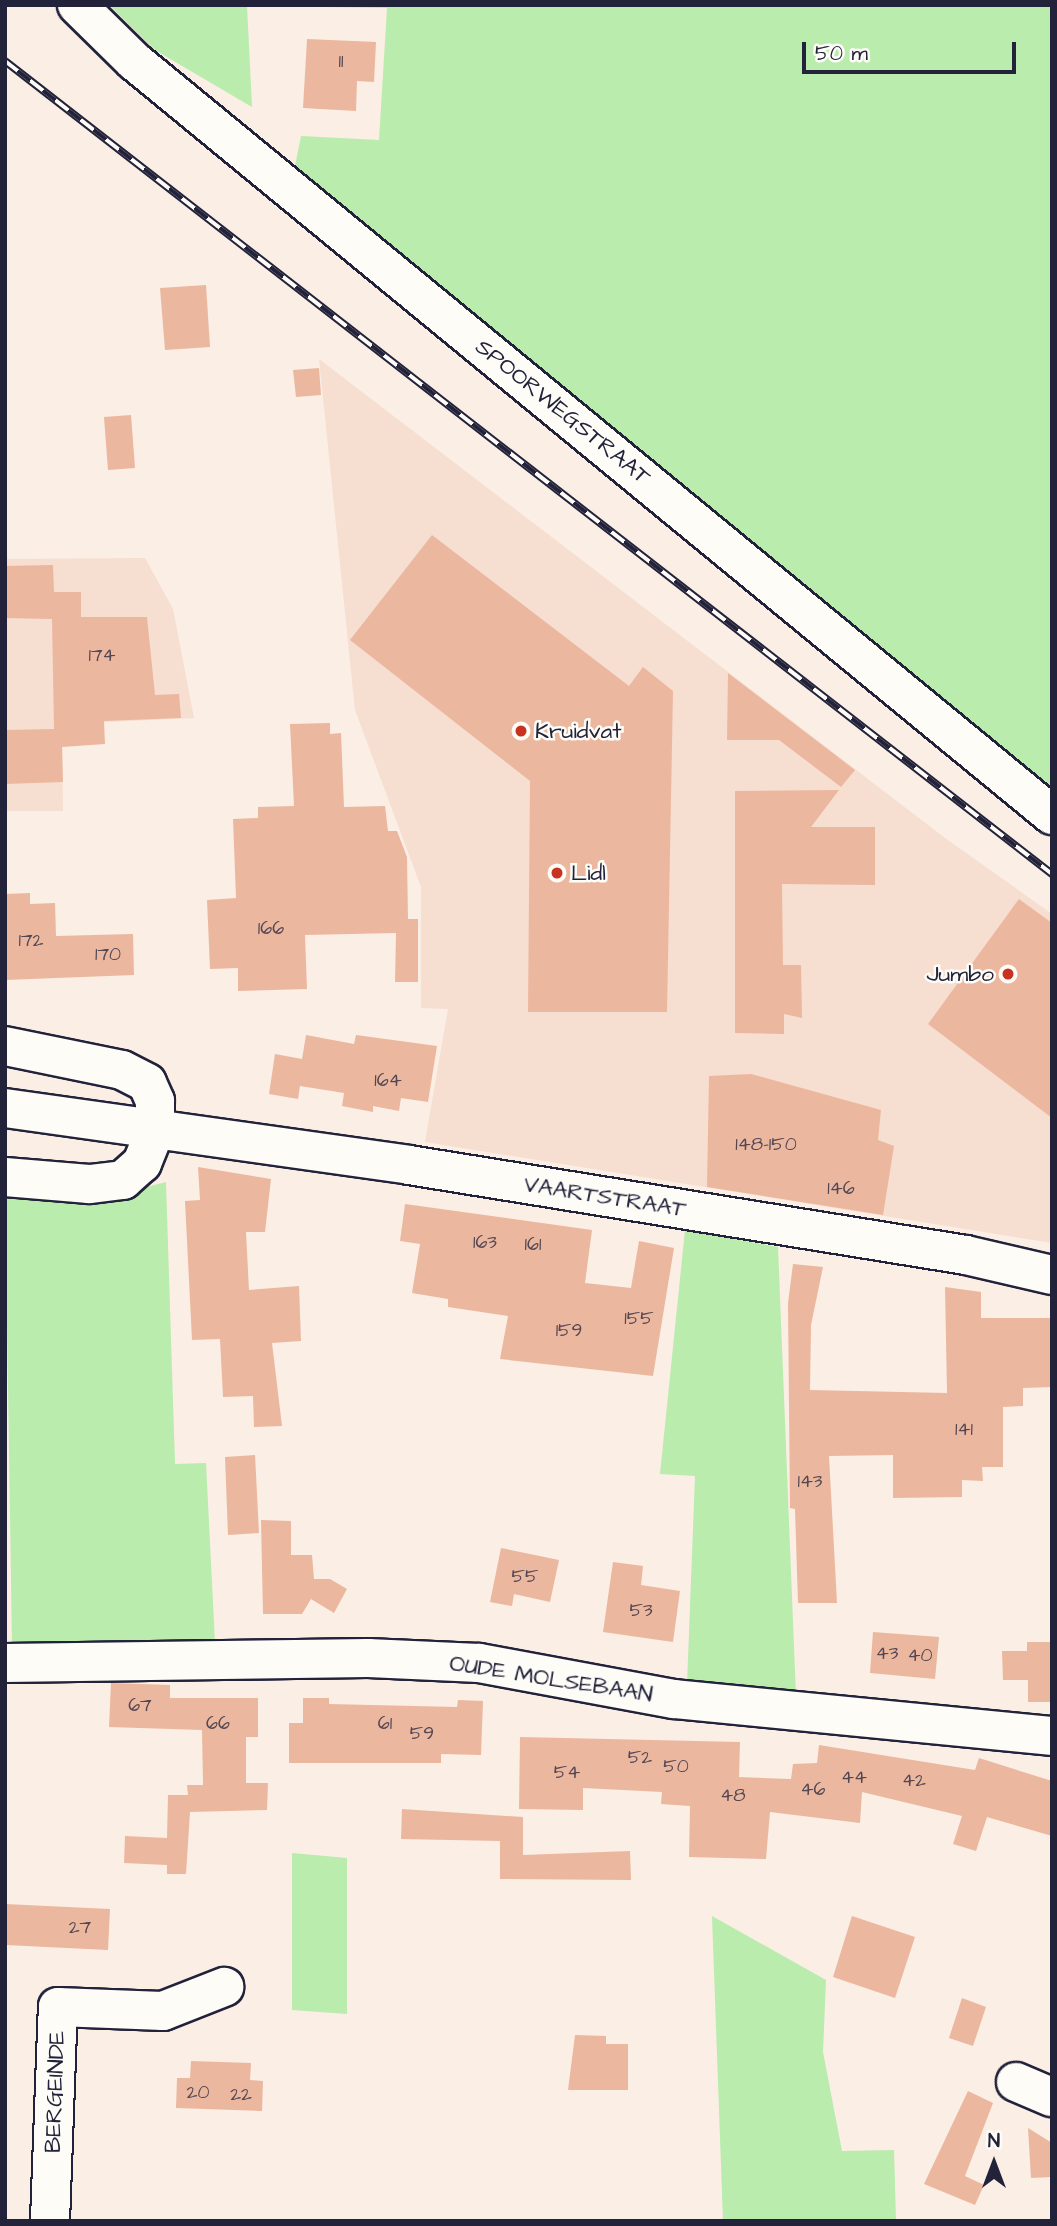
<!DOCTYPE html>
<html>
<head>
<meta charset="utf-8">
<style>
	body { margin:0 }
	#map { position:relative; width:1057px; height:2226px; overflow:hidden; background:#faeee5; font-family:"Architects Daughter",sans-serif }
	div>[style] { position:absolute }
	.built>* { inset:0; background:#f6ded0 }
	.green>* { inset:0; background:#b9ecad }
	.building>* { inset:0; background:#ecb79f }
	.roads { filter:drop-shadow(2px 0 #22223b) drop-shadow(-2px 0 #22223b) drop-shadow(0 2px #22223b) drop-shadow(0 -2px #22223b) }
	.minor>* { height:38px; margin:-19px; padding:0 19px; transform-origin:19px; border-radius:19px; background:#fdfcf7 }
	.major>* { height:38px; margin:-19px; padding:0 19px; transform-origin:19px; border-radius:19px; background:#fdfcf7 }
	.rail>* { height:8px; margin-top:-4px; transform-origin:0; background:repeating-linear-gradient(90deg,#fdfcf7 0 16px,#22223b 0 32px); box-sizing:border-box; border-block:2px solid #22223b }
	.dots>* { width:19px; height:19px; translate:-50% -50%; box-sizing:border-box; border:4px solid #fdfcf7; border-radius:50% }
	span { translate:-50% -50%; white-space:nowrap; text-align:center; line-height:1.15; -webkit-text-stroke:5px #fdfcf7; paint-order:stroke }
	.number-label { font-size:19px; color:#544754 }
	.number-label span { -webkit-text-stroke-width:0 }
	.street-label { font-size:23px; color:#22223b }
	.poi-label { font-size:23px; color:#22223b }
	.left { translate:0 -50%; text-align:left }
	.right { translate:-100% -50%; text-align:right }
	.frame { position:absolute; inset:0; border:7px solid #22223b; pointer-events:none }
	.north { position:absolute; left:959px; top:2128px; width:70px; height:70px; -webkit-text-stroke:5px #fdfcf7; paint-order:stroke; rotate:0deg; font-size:19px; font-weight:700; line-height:28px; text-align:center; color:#22223b }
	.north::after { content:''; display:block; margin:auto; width:24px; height:32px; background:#22223b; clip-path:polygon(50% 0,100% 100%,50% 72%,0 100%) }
	.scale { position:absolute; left:802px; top:42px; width:214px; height:32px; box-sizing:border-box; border:4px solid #22223b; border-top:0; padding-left:9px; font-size:21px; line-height:24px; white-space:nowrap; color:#22223b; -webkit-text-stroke:5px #fdfcf7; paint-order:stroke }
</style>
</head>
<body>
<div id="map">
	<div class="built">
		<i style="clip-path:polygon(319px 359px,945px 838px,1052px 914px,1052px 1243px,425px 1142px,448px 1009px,421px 1008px,421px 887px,355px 710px)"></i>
		<i style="clip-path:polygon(145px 558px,173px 609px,194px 718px,62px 724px,63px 811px,5px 811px,5px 559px)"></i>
	</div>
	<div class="green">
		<i style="clip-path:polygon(109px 5px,1052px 5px,1052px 787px,294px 171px,301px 136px,379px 140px,387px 8px,247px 6px,252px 107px,155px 50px)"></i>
		<i style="clip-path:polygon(166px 1182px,175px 1464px,206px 1463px,215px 1643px,12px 1645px,5px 1193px,127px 1192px)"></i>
		<i style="clip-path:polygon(685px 1230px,778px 1247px,796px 1697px,687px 1685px,695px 1476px,660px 1474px)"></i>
		<i style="clip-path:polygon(292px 1853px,347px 1858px,347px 2014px,292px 2010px)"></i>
		<i style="clip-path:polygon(712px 1916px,826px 1980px,823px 2052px,842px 2151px,894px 2150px,896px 2221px,723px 2221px)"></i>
	</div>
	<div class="building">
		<i style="clip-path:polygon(307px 39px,376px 42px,374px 82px,357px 81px,356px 111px,303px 108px)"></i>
		<i style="clip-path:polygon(206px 285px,210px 347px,165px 350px,160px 288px)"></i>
		<i style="clip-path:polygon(319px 368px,321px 395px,296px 397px,293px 370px)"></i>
		<i style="clip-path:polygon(131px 415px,135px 468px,108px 470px,104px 417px)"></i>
		<i style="clip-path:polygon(432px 535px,629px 686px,643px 667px,673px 691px,667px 1012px,528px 1012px,530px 781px,350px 640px)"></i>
		<i style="clip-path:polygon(53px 565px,54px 592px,81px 592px,81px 617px,147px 617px,155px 695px,179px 694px,181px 718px,104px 721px,105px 744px,62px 747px,63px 782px,5px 784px,5px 730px,54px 729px,52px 619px,5px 618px,5px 566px)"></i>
		<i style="clip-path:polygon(728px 673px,855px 770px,841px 787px,779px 740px,727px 740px)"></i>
		<i style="clip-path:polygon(330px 723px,330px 734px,341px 733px,344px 807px,385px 806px,388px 831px,397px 831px,407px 857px,408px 919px,418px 919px,418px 982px,395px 982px,396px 933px,305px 935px,307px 989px,238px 991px,238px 968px,210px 969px,207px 900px,236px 898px,233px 819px,258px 818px,258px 807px,294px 806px,290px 724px)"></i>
		<i style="clip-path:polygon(839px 790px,811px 827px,875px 827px,875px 885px,782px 884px,783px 965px,801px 965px,802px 1018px,784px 1014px,784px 1034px,735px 1033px,735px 791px)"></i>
		<i style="clip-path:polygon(30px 893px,30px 904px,55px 903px,56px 936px,133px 934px,134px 975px,5px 980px,5px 894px)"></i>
		<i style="clip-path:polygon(1019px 899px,1052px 923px,1052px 1118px,928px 1024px)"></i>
		<i style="clip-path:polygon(306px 1035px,354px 1044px,356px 1035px,437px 1046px,428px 1102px,401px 1098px,399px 1111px,373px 1106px,373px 1112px,342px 1106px,344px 1093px,300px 1086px,298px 1099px,269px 1094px,275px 1054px,302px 1059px)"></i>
		<i style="clip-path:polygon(751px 1074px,881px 1110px,878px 1140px,894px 1146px,883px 1215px,707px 1187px,709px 1076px)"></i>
		<i style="clip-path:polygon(198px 1167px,271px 1179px,265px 1232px,246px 1232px,249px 1290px,299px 1286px,301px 1341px,272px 1343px,282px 1426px,254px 1427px,253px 1396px,223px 1397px,220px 1339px,192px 1340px,185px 1201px,200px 1200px)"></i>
		<i style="clip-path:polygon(405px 1204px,592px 1230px,585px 1283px,631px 1288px,639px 1241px,674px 1248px,653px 1376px,500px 1359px,508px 1316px,448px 1307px,448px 1299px,412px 1293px,420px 1244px,400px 1241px)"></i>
		<i style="clip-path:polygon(793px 1264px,823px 1267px,811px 1325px,810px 1390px,947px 1393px,945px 1287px,981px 1292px,981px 1318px,1052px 1318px,1052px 1387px,1023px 1388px,1023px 1406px,1003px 1407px,1003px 1467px,982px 1467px,983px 1481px,962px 1480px,962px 1497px,893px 1498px,893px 1455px,829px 1456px,837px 1603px,798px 1603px,795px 1509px,790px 1508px,788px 1303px)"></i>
		<i style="clip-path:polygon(255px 1455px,259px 1533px,228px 1535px,225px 1457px)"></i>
		<i style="clip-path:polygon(261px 1520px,291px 1521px,291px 1555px,312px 1555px,314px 1579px,330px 1579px,347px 1589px,334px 1613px,311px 1599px,302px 1614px,263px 1614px)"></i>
		<i style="clip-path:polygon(501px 1548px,559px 1560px,550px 1602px,514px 1594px,512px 1606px,490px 1602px)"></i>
		<i style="clip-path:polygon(613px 1562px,643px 1566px,641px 1585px,680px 1591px,673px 1642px,603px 1632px)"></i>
		<i style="clip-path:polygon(873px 1632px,939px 1637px,935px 1679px,870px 1673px)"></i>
		<i style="clip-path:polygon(1027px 1642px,1052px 1642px,1052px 1702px,1028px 1702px,1028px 1680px,1003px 1680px,1002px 1651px,1027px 1651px)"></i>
		<i style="clip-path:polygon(111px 1683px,170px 1685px,170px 1698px,258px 1698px,258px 1737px,246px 1737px,246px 1783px,268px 1783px,267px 1810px,190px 1812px,186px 1874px,167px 1874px,167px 1865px,124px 1863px,125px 1836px,167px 1838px,168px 1795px,188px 1795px,187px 1785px,203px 1785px,202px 1730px,109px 1727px)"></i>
		<i style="clip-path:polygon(303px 1698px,329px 1698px,329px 1704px,457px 1707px,458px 1700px,483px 1701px,481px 1755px,441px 1754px,441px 1763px,289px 1763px,289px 1723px,303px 1723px)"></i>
		<i style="clip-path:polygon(520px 1737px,740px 1742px,739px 1777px,791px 1779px,793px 1764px,817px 1763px,819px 1745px,975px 1770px,979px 1758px,1052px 1781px,1052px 1836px,987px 1817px,976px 1851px,953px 1844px,962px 1816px,862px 1792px,860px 1823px,770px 1812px,766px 1859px,689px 1857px,690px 1806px,661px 1804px,662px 1792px,583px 1788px,583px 1810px,519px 1809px)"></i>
		<i style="clip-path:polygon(402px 1809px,523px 1817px,523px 1855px,630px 1851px,631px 1880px,500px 1879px,500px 1841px,401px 1839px)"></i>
		<i style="clip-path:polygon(5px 1904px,110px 1909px,108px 1950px,5px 1945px)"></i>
		<i style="clip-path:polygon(852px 1916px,915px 1937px,895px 1998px,833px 1977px)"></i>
		<i style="clip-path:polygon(962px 1998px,986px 2007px,973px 2046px,949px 2038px)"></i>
		<i style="clip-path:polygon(575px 2035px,606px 2036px,606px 2044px,628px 2044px,628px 2090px,568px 2090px)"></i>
		<i style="clip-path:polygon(191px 2061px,251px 2063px,250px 2080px,263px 2081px,262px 2111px,176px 2108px,177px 2078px,190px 2078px)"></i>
		<i style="clip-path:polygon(968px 2091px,993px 2103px,965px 2176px,984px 2185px,975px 2205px,924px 2184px)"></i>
		<i style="clip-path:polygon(1028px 2128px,1052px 2143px,1052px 2177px,1031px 2178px)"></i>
	</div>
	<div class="roads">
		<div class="minor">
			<i style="left:77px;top:5px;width:80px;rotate:44.5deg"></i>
			<i style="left:134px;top:61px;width:1188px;rotate:39.4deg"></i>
			<i style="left:5px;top:1046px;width:119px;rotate:11.6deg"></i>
			<i style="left:122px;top:1070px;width:28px;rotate:27deg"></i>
			<i style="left:147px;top:1083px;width:20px;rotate:66deg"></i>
			<i style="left:155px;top:1101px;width:30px;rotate:90deg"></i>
			<i style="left:155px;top:1131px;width:35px;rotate:112deg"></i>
			<i style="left:142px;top:1163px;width:25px;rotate:138deg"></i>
			<i style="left:123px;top:1180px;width:34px;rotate:173deg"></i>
			<i style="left:89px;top:1184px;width:84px;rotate:-175.2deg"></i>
			<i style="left:5px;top:1663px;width:363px;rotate:-0.8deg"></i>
			<i style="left:368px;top:1658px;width:111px;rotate:2.6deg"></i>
			<i style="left:479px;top:1663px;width:198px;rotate:10.5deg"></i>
			<i style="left:674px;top:1699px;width:380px;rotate:5.6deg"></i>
			<i style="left:1016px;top:2082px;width:39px;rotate:23deg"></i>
			<i style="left:50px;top:2221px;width:214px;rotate:-87.9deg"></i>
			<i style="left:58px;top:2007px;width:105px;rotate:2.2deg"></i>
			<i style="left:163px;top:2011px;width:66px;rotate:-21.5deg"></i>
		</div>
		<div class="major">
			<i style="left:5px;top:1108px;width:408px;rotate:8deg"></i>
			<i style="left:409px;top:1165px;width:564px;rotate:9.18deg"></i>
			<i style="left:966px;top:1255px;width:88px;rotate:13.1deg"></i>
		</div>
	</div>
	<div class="rail">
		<i style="left:5px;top:61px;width:1326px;rotate:37.83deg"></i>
	</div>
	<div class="dots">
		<i style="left:521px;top:731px;background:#c8321e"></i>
		<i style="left:557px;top:873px;background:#c8321e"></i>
		<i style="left:1008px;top:974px;background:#c8321e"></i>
	</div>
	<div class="number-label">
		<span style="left:341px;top:62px">11</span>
		<span style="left:102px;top:656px">174</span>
		<span style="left:271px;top:929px">166</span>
		<span style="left:31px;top:941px">172</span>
		<span style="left:108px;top:955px">170</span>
		<span style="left:388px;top:1081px">164</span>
		<span style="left:766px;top:1145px">148-150</span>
		<span style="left:841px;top:1189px">146</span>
		<span style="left:485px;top:1243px">163</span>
		<span style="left:533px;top:1245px">161</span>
		<span style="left:639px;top:1319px">155</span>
		<span style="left:569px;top:1331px">159</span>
		<span style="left:964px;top:1430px">141</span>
		<span style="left:810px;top:1482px">143</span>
		<span style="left:525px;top:1577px">55</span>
		<span style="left:641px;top:1611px">53</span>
		<span style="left:887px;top:1654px">43</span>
		<span style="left:920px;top:1656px">40</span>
		<span style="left:140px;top:1706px">67</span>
		<span style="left:218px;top:1724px">66</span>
		<span style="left:385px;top:1724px">61</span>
		<span style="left:422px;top:1734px">59</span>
		<span style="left:640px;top:1758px">52</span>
		<span style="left:676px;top:1767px">50</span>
		<span style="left:567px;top:1773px">54</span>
		<span style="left:854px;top:1778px">44</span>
		<span style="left:914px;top:1781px">42</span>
		<span style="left:813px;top:1790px">46</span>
		<span style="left:733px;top:1796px">48</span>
		<span style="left:80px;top:1928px">27</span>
		<span style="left:198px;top:2093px">20</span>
		<span style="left:241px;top:2095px">22</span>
	</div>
	<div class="street-label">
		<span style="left:563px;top:412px;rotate:39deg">SPOORWEGSTRAAT</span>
		<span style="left:605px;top:1197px;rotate:9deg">VAARTSTRAAT</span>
		<span style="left:551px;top:1679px;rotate:9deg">OUDE MOLSEBAAN</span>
		<span style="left:55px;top:2092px;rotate:-88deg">BERGEINDE</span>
	</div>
	<div class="poi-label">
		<span class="left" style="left:535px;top:731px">Kruidvat</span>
		<span class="left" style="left:571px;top:873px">Lidl</span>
		<span class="right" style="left:994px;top:974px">Jumbo</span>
	</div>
	<div class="frame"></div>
	<div class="north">N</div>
	<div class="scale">50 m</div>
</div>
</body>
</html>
